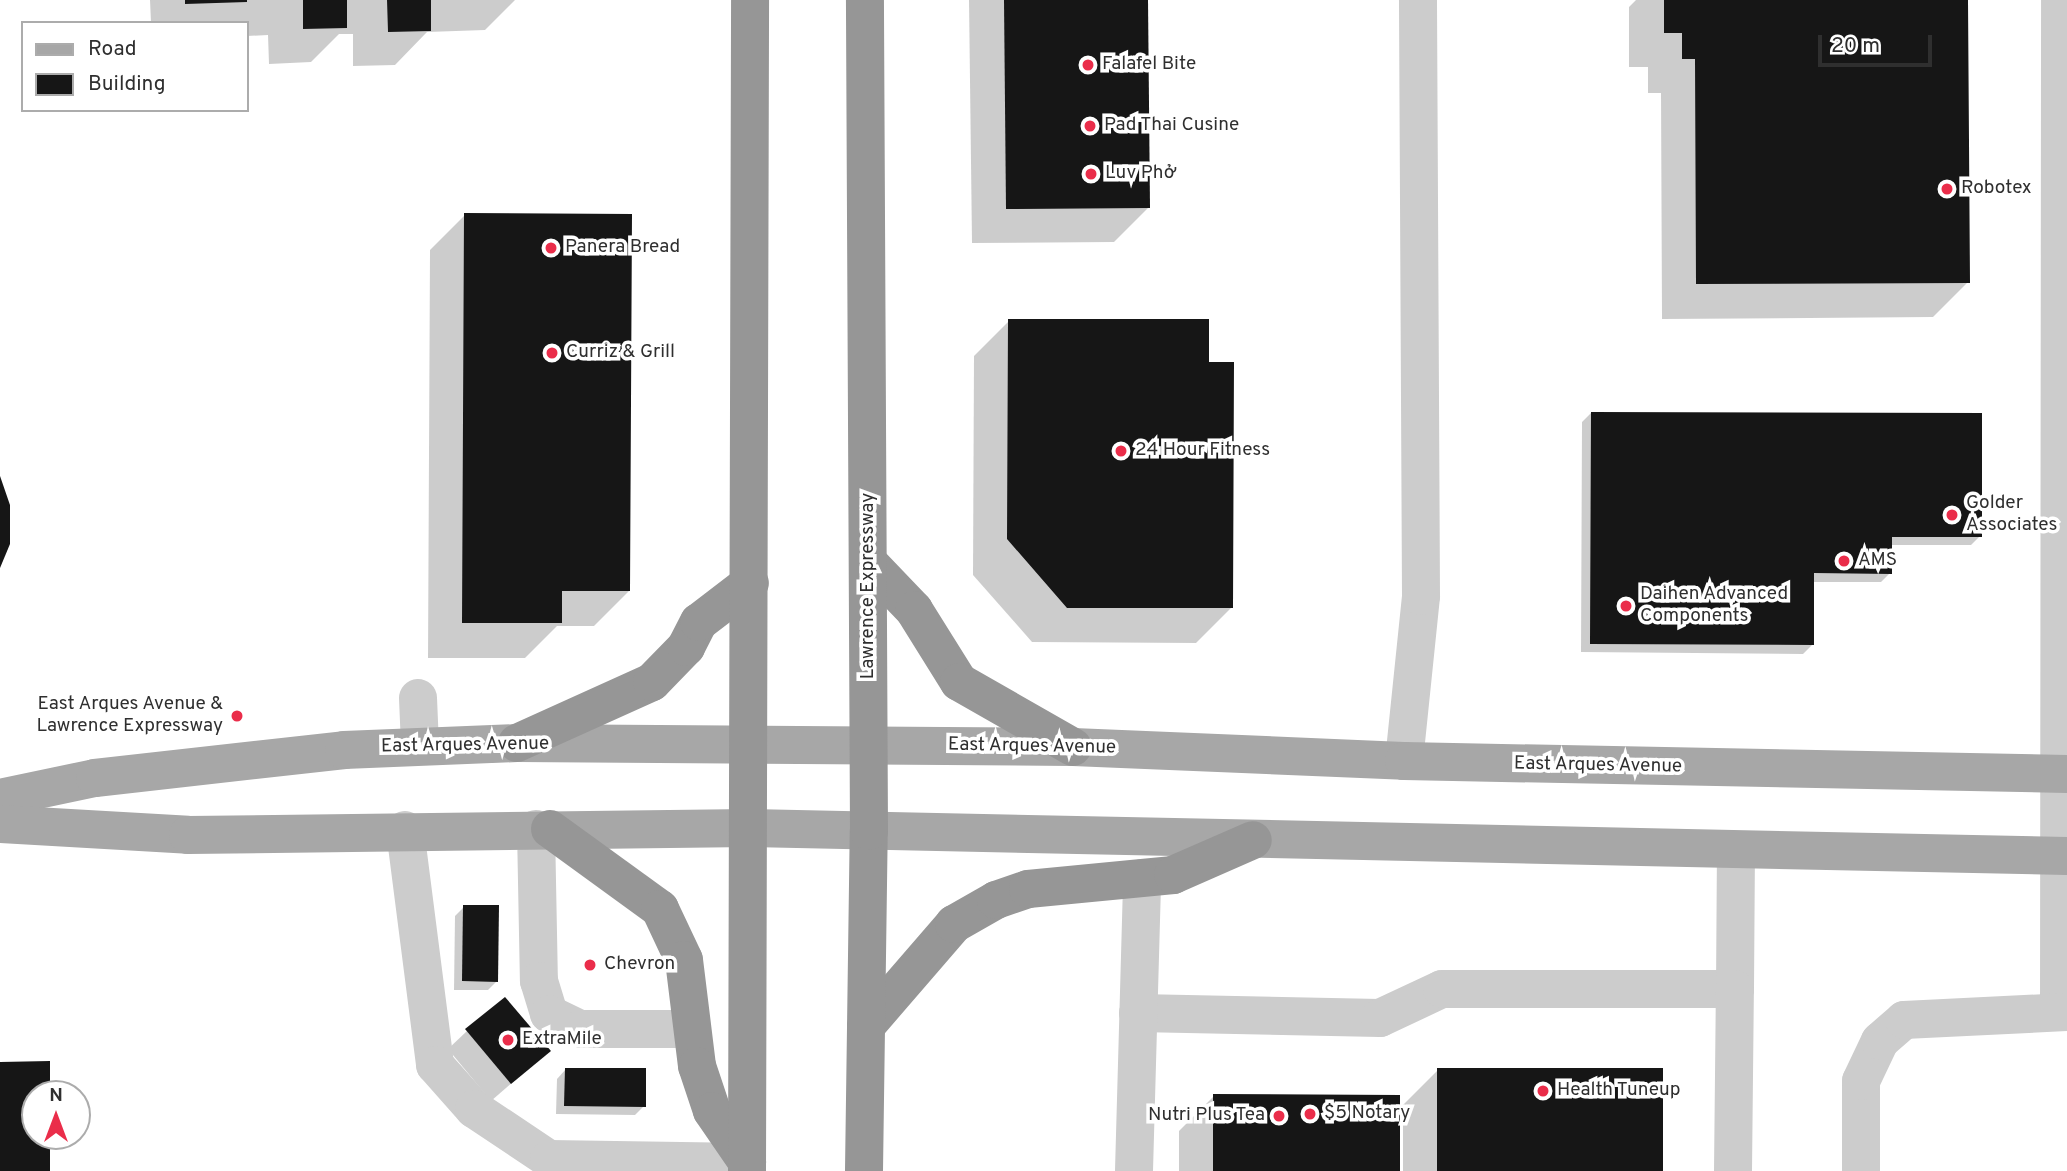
<!DOCTYPE html>
<html>
<head>
<meta charset="utf-8">
<style>
	body { margin:0 }
	#map { position:relative; width:2067px; height:1171px; overflow:hidden; background:#fff; font-family:Overpass,sans-serif }
	div>[style] { position:absolute }
	.shadow>* { inset:0; background:#0003 }
	.building>* { inset:0; background:#161616 }
	.minor>* { height:38px; margin:-19px; padding:0 19px; transform-origin:19px; border-radius:19px; background:#ccc }
	.major>* { height:38px; margin:-19px; padding:0 19px; transform-origin:19px; border-radius:19px; background:#a7a7a7 }
	.highway>* { height:38px; margin:-19px; padding:0 19px; transform-origin:19px; border-radius:19px; background:#969696 }
	.dots>* { width:19px; height:19px; translate:-50% -50%; box-sizing:border-box; border:4px solid #fff; border-radius:50% }
	span { translate:-50% -50%; white-space:nowrap; text-align:center; line-height:1.15; -webkit-text-stroke:7px #fff; paint-order:stroke }
	.poi-label { font-size:19px; color:#2f2f2f }
	.left { translate:0 -50%; text-align:left }
	.right { translate:-100% -50%; text-align:right }
	.street-label { font-size:19px; color:#2f2f2f }
	.legend { position:absolute; left:21px; top:21px; width:228px; height:91px; box-sizing:border-box; background:#fff; border:2px solid #acacac; margin:0; padding:9px 12px; list-style:none; font-size:21px; color:#2f2f2f }
	.legend li { display:flex; align-items:center; gap:14px; height:35px }
	.legend b { width:35px; border:2px solid #acacac }
	.north { position:absolute; left:21px; top:1080px; width:70px; height:70px; box-sizing:border-box; background:#fff; border:2px solid #acacac; border-radius:50%; rotate:0deg; font-size:19px; font-weight:700; line-height:28px; text-align:center; color:#2f2f2f }
	.north::after { content:''; display:block; margin:auto; width:24px; height:32px; background:#ea2d4a; clip-path:polygon(50% 0,100% 100%,50% 72%,0 100%) }
	.scale { position:absolute; left:1818px; top:35px; width:114px; height:32px; box-sizing:border-box; border:4px solid #2f2f2f; border-top:0; padding-left:9px; font-size:21px; line-height:24px; white-space:nowrap; color:#2f2f2f; -webkit-text-stroke:5px #fff; paint-order:stroke }
</style>
</head>
<body>
<div id="map">
	<div class="shadow">
		<i style="clip-path:polygon(150px 0,515px 0,485px 30px,427px 32px,395px 65px,353px 66px,353px 34px,339px 34px,311px 62px,269px 64px,268px 35px,247px 36px,247px 23px,151px 23px)"></i>
		<i style="clip-path:polygon(969px 0,1146px 0,1149px 207px,1114px 242px,972px 243px)"></i>
		<i style="clip-path:polygon(1636px 0,1966px 0,1968px 282px,1933px 317px,1662px 319px,1661px 93px,1648px 93px,1648px 67px,1629px 67px,1629px 7px)"></i>
		<i style="clip-path:polygon(465px 215px,629px 591px,594px 626px,557px 626px,525px 658px,428px 658px,430px 250px)"></i>
		<i style="clip-path:polygon(1009px 321px,1208px 364px,1231px 608px,1196px 643px,1032px 642px,973px 575px,974px 356px)"></i>
		<i style="clip-path:polygon(1591px 413px,1980px 536px,1971px 545px,1890px 545px,1890px 573px,1881px 582px,1812px 582px,1812px 645px,1803px 654px,1581px 652px,1582px 422px)"></i>
		<i style="clip-path:polygon(464px 907px,497px 981px,488px 990px,454px 990px,455px 916px)"></i>
		<i style="clip-path:polygon(467px 1031px,549px 1051px,491px 1101px,448px 1049px)"></i>
		<i style="clip-path:polygon(566px 1069px,644px 1106px,635px 1115px,556px 1114px,557px 1079px)"></i>
		<i style="clip-path:polygon(1438px 1070px,1661px 1171px,1403px 1171px,1403px 1105px)"></i>
		<i style="clip-path:polygon(1214px 1096px,1398px 1171px,1179px 1171px,1179px 1131px)"></i>
	</div>
	<div class="building">
		<i style="clip-path:polygon(185px 0,247px 0,247px 2px,185px 4px)"></i>
		<i style="clip-path:polygon(303px 0,347px 0,347px 28px,303px 29px)"></i>
		<i style="clip-path:polygon(387px 0,431px 0,431px 31px,388px 32px)"></i>
		<i style="clip-path:polygon(1004px 0,1148px 0,1150px 208px,1006px 209px)"></i>
		<i style="clip-path:polygon(1664px 0,1968px 0,1970px 283px,1696px 284px,1695px 59px,1682px 59px,1682px 33px,1664px 33px)"></i>
		<i style="clip-path:polygon(464px 213px,632px 214px,630px 591px,562px 591px,562px 623px,462px 623px)"></i>
		<i style="clip-path:polygon(1008px 319px,1209px 319px,1209px 362px,1234px 362px,1233px 608px,1067px 608px,1007px 539px)"></i>
		<i style="clip-path:polygon(1591px 412px,1982px 413px,1982px 537px,1892px 537px,1892px 574px,1814px 573px,1814px 645px,1590px 644px)"></i>
		<i style="clip-path:polygon(0 476px,10px 505px,10px 544px,0 568px)"></i>
		<i style="clip-path:polygon(463px 905px,499px 905px,498px 982px,462px 981px)"></i>
		<i style="clip-path:polygon(505px 997px,551px 1051px,511px 1084px,465px 1029px)"></i>
		<i style="clip-path:polygon(50px 1061px,50px 1094px,35px 1094px,35px 1136px,50px 1136px,50px 1171px,0 1171px,0 1062px)"></i>
		<i style="clip-path:polygon(565px 1068px,646px 1068px,646px 1107px,564px 1106px)"></i>
		<i style="clip-path:polygon(1437px 1068px,1663px 1068px,1663px 1171px,1437px 1171px)"></i>
		<i style="clip-path:polygon(1213px 1094px,1400px 1095px,1400px 1171px,1213px 1171px)"></i>
	</div>
	<div class="minor">
		<i style="left:418px;top:698px;width:47px;rotate:87.6deg"></i>
		<i style="left:1404px;top:761px;width:166px;rotate:-84.1deg"></i>
		<i style="left:1421px;top:596px;width:596px;rotate:-90.29deg"></i>
		<i style="left:536px;top:829px;width:152px;rotate:88.9deg"></i>
		<i style="left:539px;top:981px;width:34px;rotate:73deg"></i>
		<i style="left:549px;top:1014px;width:34px;rotate:26deg"></i>
		<i style="left:580px;top:1029px;width:111px"></i>
		<i style="left:405px;top:830px;width:237px;rotate:82.7deg"></i>
		<i style="left:435px;top:1065px;width:59px;rotate:48.4deg"></i>
		<i style="left:474px;top:1109px;width:90px;rotate:33.7deg"></i>
		<i style="left:549px;top:1159px;width:198px;rotate:0.9deg"></i>
		<i style="left:2059px;top:1012px;width:1012px;rotate:-89.94deg"></i>
		<i style="left:1138px;top:1013px;width:242px;rotate:1.2deg"></i>
		<i style="left:1380px;top:1018px;width:68px;rotate:-25.1deg"></i>
		<i style="left:1442px;top:989px;width:293px"></i>
		<i style="left:1735px;top:989px;width:139px;rotate:-89.6deg"></i>
		<i style="left:1134px;top:1171px;width:293px;rotate:-88.4deg"></i>
		<i style="left:1733px;top:1171px;width:182px;rotate:-89.4deg"></i>
		<i style="left:1861px;top:1171px;width:90px;rotate:-90deg"></i>
		<i style="left:1861px;top:1081px;width:44px;rotate:-64.6deg"></i>
		<i style="left:1880px;top:1041px;width:32px;rotate:-41deg"></i>
		<i style="left:1904px;top:1020px;width:163px;rotate:-2.8deg"></i>
	</div>
	<div class="major">
		<i style="left:0;top:798px;width:97px;rotate:-11.9deg"></i>
		<i style="left:95px;top:778px;width:251px;rotate:-6.4deg"></i>
		<i style="left:344px;top:750px;width:173px;rotate:-2.3deg"></i>
		<i style="left:517px;top:743px;width:556px;rotate:0.41deg"></i>
		<i style="left:1073px;top:747px;width:331px;rotate:2.4deg"></i>
		<i style="left:1404px;top:761px;width:663px;rotate:1.12deg"></i>
		<i style="left:0;top:824px;width:188px;rotate:3.3deg"></i>
		<i style="left:188px;top:835px;width:562px;rotate:-0.71deg"></i>
		<i style="left:750px;top:828px;width:1317px;rotate:1.22deg"></i>
	</div>
	<div class="highway">
		<i style="left:869px;top:563px;width:65px;rotate:46.2deg"></i>
		<i style="left:914px;top:610px;width:85px;rotate:58deg"></i>
		<i style="left:959px;top:682px;width:131px;rotate:29.7deg"></i>
		<i style="left:517px;top:743px;width:148px;rotate:-24.3deg"></i>
		<i style="left:652px;top:682px;width:49px;rotate:-45.8deg"></i>
		<i style="left:686px;top:647px;width:28px;rotate:-63deg"></i>
		<i style="left:699px;top:622px;width:64px;rotate:-37.4deg"></i>
		<i style="left:550px;top:829px;width:136px;rotate:36deg"></i>
		<i style="left:660px;top:909px;width:56px;rotate:64.8deg"></i>
		<i style="left:684px;top:960px;width:107px;rotate:83deg"></i>
		<i style="left:697px;top:1066px;width:47px;rotate:71.6deg"></i>
		<i style="left:712px;top:1111px;width:62px;rotate:55.5deg"></i>
		<i style="left:866px;top:1026px;width:135px;rotate:-49.2deg"></i>
		<i style="left:954px;top:924px;width:48px;rotate:-29.7deg"></i>
		<i style="left:996px;top:900px;width:34px;rotate:-19deg"></i>
		<i style="left:1028px;top:889px;width:146px;rotate:-5.5deg"></i>
		<i style="left:1173px;top:875px;width:87px;rotate:-23.6deg"></i>
		<i style="left:747px;top:1171px;width:1171px;rotate:-89.85deg"></i>
		<i style="left:864px;top:1171px;width:340px;rotate:-89.2deg"></i>
		<i style="left:869px;top:831px;width:831px;rotate:-90.28deg"></i>
	</div>
	<div class="dots">
		<i style="left:1088px;top:65px;background:#ea2d4a"></i>
		<i style="left:1090px;top:126px;background:#ea2d4a"></i>
		<i style="left:1091px;top:174px;background:#ea2d4a"></i>
		<i style="left:1947px;top:189px;background:#ea2d4a"></i>
		<i style="left:551px;top:248px;background:#ea2d4a"></i>
		<i style="left:552px;top:353px;background:#ea2d4a"></i>
		<i style="left:1121px;top:451px;background:#ea2d4a"></i>
		<i style="left:1952px;top:515px;background:#ea2d4a"></i>
		<i style="left:1844px;top:561px;background:#ea2d4a"></i>
		<i style="left:1626px;top:606px;background:#ea2d4a"></i>
		<i style="left:237px;top:716px;background:#ea2d4a"></i>
		<i style="left:590px;top:965px;background:#ea2d4a"></i>
		<i style="left:508px;top:1040px;background:#ea2d4a"></i>
		<i style="left:1543px;top:1091px;background:#ea2d4a"></i>
		<i style="left:1310px;top:1114px;background:#ea2d4a"></i>
		<i style="left:1279px;top:1116px;background:#ea2d4a"></i>
	</div>
	<div class="poi-label">
		<span class="left" style="left:1102px;top:65px">Falafel Bite</span>
		<span class="left" style="left:1104px;top:126px">Pad Thai Cusine</span>
		<span class="left" style="left:1105px;top:174px">Luv Phở</span>
		<span class="left" style="left:1961px;top:189px">Robotex</span>
		<span class="left" style="left:565px;top:248px">Panera Bread</span>
		<span class="left" style="left:566px;top:353px">Curriz &amp; Grill</span>
		<span class="left" style="left:1135px;top:451px">24 Hour Fitness</span>
		<span class="left" style="left:1966px;top:515px">Golder<br>Associates</span>
		<span class="left" style="left:1858px;top:561px">AMS</span>
		<span class="left" style="left:1640px;top:606px">Daihen Advanced<br>Components</span>
		<span class="right" style="left:223px;top:716px">East Arques Avenue &amp;<br>Lawrence Expressway</span>
		<span class="left" style="left:604px;top:965px">Chevron</span>
		<span class="left" style="left:522px;top:1040px">ExtraMile</span>
		<span class="left" style="left:1557px;top:1091px">Health Tuneup</span>
		<span class="left" style="left:1324px;top:1114px">$5 Notary</span>
		<span class="right" style="left:1265px;top:1116px">Nutri Plus Tea</span>
	</div>
	<div class="street-label">
		<span style="left:869px;top:586px;rotate:-90deg">Lawrence Expressway</span>
		<span style="left:465px;top:746px;rotate:-1deg">East Arques Avenue</span>
		<span style="left:1032px;top:747px;rotate:1deg">East Arques Avenue</span>
		<span style="left:1598px;top:766px;rotate:1deg">East Arques Avenue</span>
	</div>
	<ul class="legend">
	<li><b style="height:9px;background:#a7a7a7"></b>Road</li>
	<li><b style="height:19px;background:#161616"></b>Building</li>
	</ul>
	<div class="north">N</div>
	<div class="scale">20 m</div>
</div>
</body>
</html>
